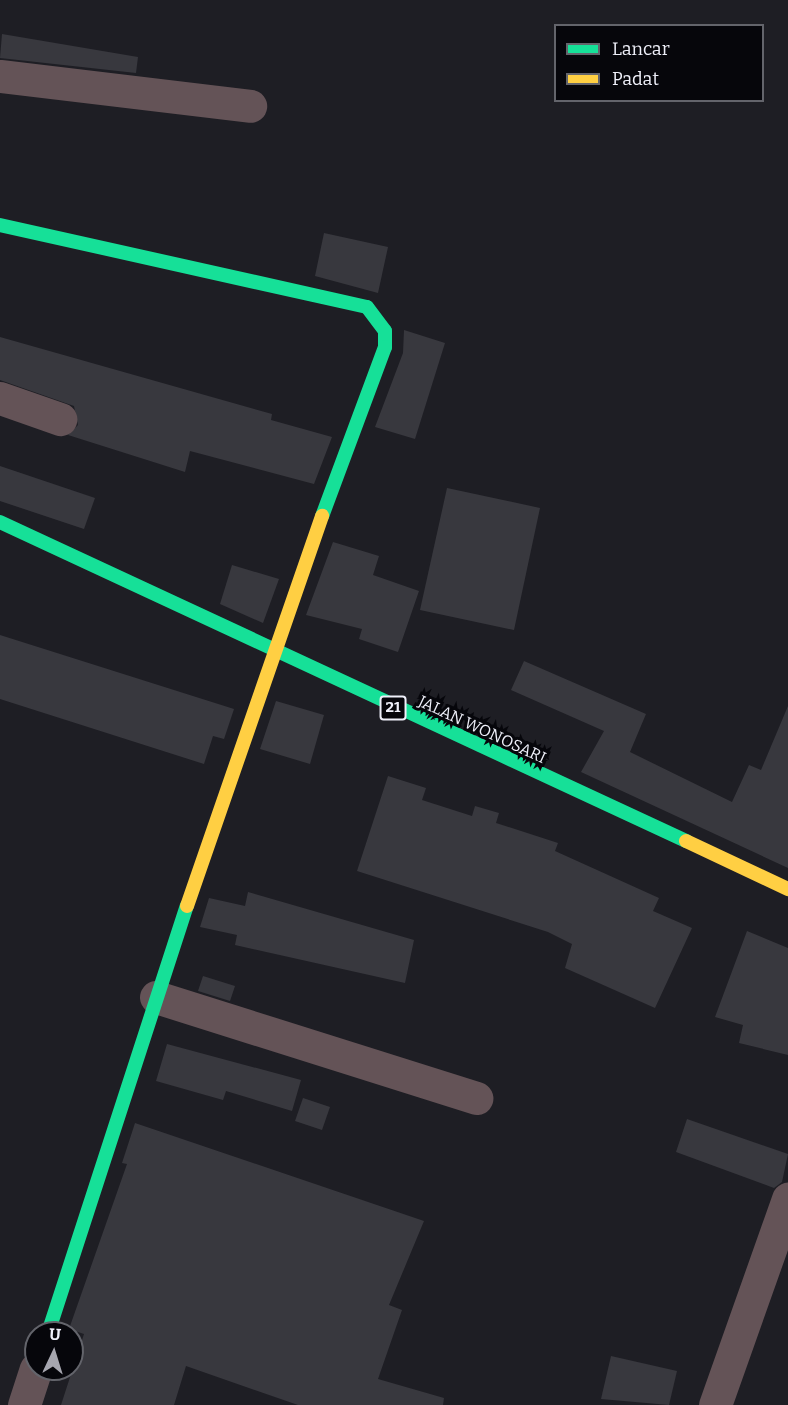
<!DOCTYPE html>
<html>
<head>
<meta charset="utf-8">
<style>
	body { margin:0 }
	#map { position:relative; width:788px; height:1405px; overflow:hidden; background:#1e1e24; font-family:Bitter,serif }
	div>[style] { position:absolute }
	.building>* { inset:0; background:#38383e }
	.street>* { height:33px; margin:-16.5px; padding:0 16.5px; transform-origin:16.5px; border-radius:16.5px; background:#645357 }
	.fast>* { height:14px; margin:-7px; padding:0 7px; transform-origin:7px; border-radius:7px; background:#16e098 }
	.slow>* { height:14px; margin:-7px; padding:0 7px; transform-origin:7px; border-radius:7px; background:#ffcf43 }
	span { translate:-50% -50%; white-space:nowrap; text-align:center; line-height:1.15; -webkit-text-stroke:6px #06060b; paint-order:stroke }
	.shield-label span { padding:2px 4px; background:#06060b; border:2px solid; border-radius:4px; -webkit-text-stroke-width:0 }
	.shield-label { font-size:15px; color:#eff0fa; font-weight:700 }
	.street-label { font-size:16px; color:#eff0fa }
	.legend { position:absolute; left:554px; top:24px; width:210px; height:78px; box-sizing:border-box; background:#06060b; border:2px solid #63646b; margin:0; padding:8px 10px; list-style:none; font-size:18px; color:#eff0fa }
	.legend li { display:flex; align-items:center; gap:12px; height:30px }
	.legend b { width:30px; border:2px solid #63646b }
	.north { position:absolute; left:24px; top:1321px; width:60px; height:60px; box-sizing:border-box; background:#06060b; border:2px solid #63646b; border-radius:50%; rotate:4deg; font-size:16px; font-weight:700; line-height:24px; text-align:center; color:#eff0fa }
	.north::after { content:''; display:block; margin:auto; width:21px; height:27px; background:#a6a6af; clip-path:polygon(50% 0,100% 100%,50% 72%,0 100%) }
</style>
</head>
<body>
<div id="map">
	<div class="building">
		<i style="clip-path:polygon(2px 34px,138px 57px,136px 73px,0 58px)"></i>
		<i style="clip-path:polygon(324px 233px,388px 247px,378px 293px,315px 276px)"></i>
		<i style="clip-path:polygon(404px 330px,445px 343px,415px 439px,375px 427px,403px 353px)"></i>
		<i style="clip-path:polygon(0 337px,272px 414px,271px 420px,332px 437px,314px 484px,190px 451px,185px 472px,68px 435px,78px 425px,74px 406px,0 380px)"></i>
		<i style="clip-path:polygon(0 466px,95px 498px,84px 529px,0 501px)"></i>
		<i style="clip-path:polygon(447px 488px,540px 508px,514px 630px,420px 610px)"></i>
		<i style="clip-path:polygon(333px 542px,379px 556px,373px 575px,419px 591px,398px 652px,359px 639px,362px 629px,306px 615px)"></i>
		<i style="clip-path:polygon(232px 565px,279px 579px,263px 623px,220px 604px)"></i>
		<i style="clip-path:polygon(0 635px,234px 709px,224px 739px,213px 736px,204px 764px,0 699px)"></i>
		<i style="clip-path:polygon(524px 661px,646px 714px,630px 752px,732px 802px,749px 765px,761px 770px,788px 706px,788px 868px,581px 772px,604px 731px,511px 690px)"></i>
		<i style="clip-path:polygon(276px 701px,324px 715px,310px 764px,260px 749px)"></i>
		<i style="clip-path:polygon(388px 776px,426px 788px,422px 800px,472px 816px,475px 806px,499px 813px,496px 823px,558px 843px,555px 851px,659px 898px,653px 911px,692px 928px,655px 1008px,565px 968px,572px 944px,548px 932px,357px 871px)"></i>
		<i style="clip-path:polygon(248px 892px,414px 940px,405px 983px,235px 945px,237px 935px,200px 927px,209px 898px,245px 906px)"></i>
		<i style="clip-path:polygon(747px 931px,788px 948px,788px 1055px,739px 1043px,743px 1025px,715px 1017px)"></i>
		<i style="clip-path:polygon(203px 976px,235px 986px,230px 1001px,198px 991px)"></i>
		<i style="clip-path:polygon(167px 1044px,301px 1080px,292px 1111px,226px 1091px,223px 1100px,156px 1081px)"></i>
		<i style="clip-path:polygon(303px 1098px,330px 1107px,322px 1130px,295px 1121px)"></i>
		<i style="clip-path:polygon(687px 1119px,788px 1154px,782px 1182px,774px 1188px,676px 1152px)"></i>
		<i style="clip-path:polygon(135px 1123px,424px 1221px,389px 1305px,402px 1310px,378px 1379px,444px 1398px,443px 1405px,298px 1405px,186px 1366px,174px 1405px,61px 1405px,84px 1334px,69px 1329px,127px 1164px,122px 1163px)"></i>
		<i style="clip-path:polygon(611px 1356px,677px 1371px,669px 1405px,601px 1399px)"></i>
	</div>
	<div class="street">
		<i style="left:0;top:76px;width:252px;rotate:6.8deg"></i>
		<i style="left:0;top:398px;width:64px;rotate:19.3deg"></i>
		<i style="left:156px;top:997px;width:336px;rotate:17.5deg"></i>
		<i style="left:24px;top:1405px;width:38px;rotate:-72deg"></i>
		<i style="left:715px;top:1405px;width:219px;rotate:-70.5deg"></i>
	</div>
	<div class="fast">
		<i style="left:0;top:225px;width:376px;rotate:12.6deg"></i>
		<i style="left:367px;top:307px;width:30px;rotate:53deg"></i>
		<i style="left:385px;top:331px;width:16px;rotate:90deg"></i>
		<i style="left:385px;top:347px;width:180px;rotate:110.4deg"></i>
		<i style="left:0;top:522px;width:757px;rotate:24.94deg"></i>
		<i style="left:48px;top:1333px;width:449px;rotate:-72deg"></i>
	</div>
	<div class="slow">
		<i style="left:686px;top:841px;width:113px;rotate:25.2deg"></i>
		<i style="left:187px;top:906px;width:413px;rotate:-70.9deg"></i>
	</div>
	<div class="shield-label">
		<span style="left:393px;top:708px">21</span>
	</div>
	<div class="street-label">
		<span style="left:482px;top:730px;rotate:25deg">JALAN WONOSARI</span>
	</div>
	<ul class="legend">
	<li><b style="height:8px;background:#16e098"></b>Lancar</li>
	<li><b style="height:8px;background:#ffcf43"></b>Padat</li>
	</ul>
	<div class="north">U</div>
</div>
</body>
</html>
